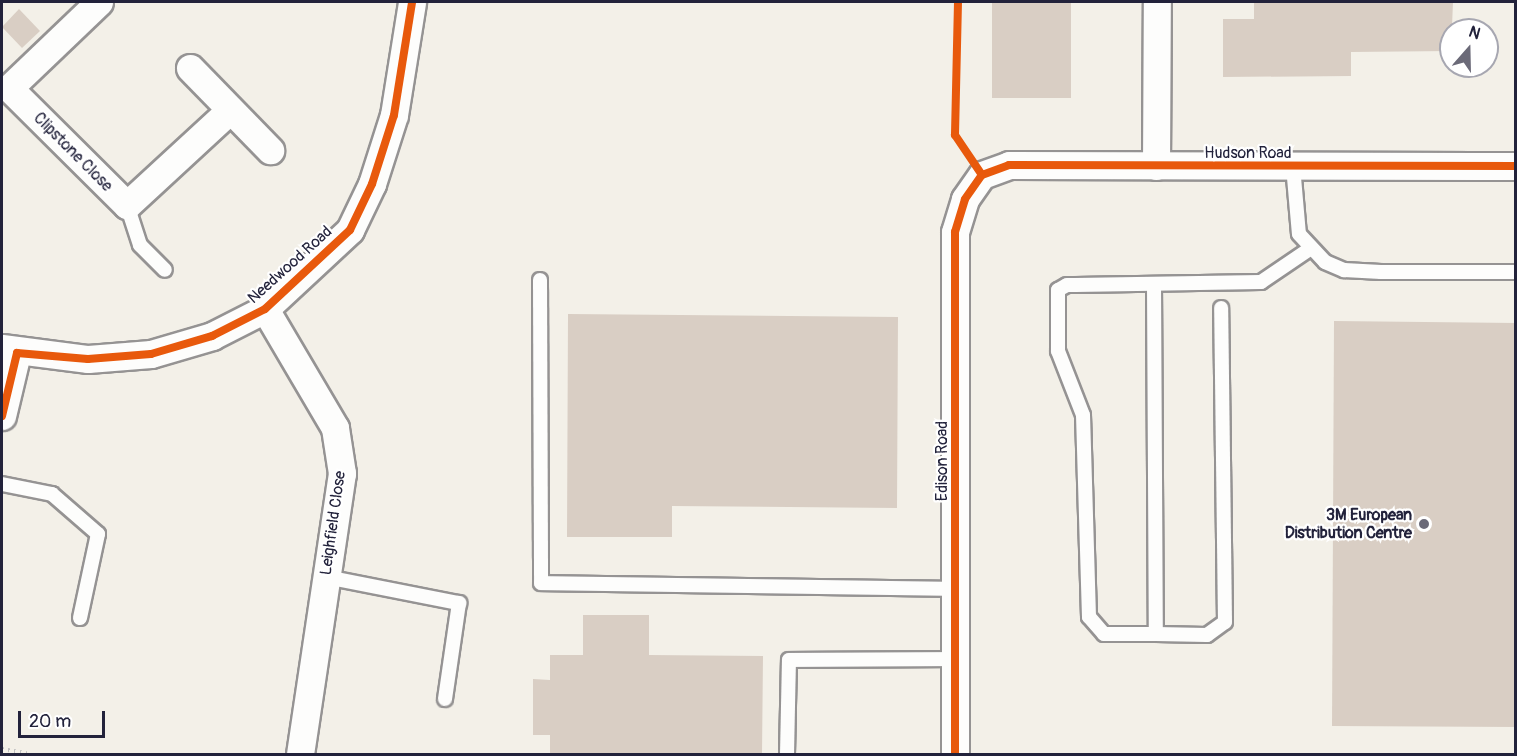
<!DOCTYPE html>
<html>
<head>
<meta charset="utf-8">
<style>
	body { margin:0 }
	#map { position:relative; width:1517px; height:756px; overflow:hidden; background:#f3f0e8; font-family:Pangolin,sans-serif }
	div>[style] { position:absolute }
	.building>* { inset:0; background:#d9cec4 }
	.path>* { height:4px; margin-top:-2px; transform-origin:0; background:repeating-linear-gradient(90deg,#bfbfbf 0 1.5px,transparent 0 6px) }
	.roads { filter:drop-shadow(2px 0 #959393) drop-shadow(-2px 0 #959393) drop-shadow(0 2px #959393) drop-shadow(0 -2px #959393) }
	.service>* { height:14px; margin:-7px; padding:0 7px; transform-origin:7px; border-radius:7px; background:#fdfdfc }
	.minor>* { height:27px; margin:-13.5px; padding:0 13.5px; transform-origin:13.5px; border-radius:13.5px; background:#fdfdfc }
	.cycleway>* { height:8px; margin:-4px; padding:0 4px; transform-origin:4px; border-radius:4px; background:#e8590c }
	.dots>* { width:16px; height:16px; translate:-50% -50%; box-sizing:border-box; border:3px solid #fff; border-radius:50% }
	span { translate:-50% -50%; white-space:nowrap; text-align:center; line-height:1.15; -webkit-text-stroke:4.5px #fff; paint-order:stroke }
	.street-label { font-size:16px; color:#22223b }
	.poi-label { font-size:16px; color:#22223b; font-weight:700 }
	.right { translate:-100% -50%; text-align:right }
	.frame { position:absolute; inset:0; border:3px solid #22223b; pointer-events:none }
	.north { position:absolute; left:1439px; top:18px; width:60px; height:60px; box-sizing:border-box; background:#fff; border:2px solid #a7a7b1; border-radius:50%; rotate:20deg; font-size:16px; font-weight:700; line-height:24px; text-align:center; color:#22223b }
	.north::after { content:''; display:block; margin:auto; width:21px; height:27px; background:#6b6a78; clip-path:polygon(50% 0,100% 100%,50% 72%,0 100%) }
	.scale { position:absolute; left:18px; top:711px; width:87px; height:27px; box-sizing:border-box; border:3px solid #22223b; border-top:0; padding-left:8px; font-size:18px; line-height:21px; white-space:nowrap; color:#22223b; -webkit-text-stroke:4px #fff; paint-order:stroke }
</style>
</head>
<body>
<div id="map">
	<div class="building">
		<i style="clip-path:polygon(992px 2px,1071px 2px,1071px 98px,992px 98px)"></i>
		<i style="clip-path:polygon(1254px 2px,1453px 2px,1451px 51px,1351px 52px,1351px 76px,1223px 77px,1223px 19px,1254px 19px)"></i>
		<i style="clip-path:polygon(19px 9px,40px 31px,22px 48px,2px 27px)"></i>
		<i style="clip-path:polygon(568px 314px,898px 317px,897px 508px,672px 506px,672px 537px,567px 537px)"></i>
		<i style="clip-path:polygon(1334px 321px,1516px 323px,1516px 727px,1332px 726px)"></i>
		<i style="clip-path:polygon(583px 615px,649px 615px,649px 655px,763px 656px,762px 754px,550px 754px,550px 735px,533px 735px,533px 679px,550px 680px,550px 655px,583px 655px)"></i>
	</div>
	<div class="path">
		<i style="left:2px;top:749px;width:29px;rotate:10deg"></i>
	</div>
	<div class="roads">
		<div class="service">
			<i style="left:1293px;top:166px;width:68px;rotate:85deg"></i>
			<i style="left:1299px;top:234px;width:38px;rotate:47deg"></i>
			<i style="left:1325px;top:262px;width:21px;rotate:23deg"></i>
			<i style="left:1344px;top:270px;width:37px;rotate:3deg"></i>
			<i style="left:1381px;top:272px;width:135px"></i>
			<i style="left:127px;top:205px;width:42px;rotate:72deg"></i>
			<i style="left:140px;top:245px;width:35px;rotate:45deg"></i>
			<i style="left:540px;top:280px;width:303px;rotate:89.8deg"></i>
			<i style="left:541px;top:583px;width:414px;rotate:0.8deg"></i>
			<i style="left:1154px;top:284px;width:350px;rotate:89.7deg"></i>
			<i style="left:1156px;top:634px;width:52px;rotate:180deg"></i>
			<i style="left:1104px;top:634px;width:23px;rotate:-131deg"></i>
			<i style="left:1089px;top:617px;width:202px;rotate:-91.7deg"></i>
			<i style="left:1083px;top:415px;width:69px;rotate:-111.3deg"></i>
			<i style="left:1058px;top:351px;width:61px;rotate:-90deg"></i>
			<i style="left:1058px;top:290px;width:10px;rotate:-29deg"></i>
			<i style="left:1067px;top:285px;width:8px"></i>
			<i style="left:1075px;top:285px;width:186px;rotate:-0.9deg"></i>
			<i style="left:1261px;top:282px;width:57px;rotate:-34.2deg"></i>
			<i style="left:2px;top:484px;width:51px;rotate:11.3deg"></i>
			<i style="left:52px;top:494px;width:61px;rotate:41deg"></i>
			<i style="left:98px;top:534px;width:86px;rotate:102.1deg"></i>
			<i style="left:326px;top:577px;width:136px;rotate:11.1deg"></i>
			<i style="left:459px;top:603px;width:97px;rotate:98.3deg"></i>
			<i style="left:1156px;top:634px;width:51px;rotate:1.1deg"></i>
			<i style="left:1207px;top:635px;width:22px;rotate:-36deg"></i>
			<i style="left:1225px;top:622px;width:314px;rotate:-90.7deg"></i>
			<i style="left:787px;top:754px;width:94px;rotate:-88.8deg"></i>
			<i style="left:789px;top:660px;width:166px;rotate:-0.3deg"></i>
		</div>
		<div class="minor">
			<i style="left:99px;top:2px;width:124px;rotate:136.3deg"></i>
			<i style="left:9px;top:88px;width:166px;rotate:44.8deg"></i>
			<i style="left:127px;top:205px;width:140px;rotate:-42.7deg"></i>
			<i style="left:190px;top:68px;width:115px;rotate:45.7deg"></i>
			<i style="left:1156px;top:166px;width:164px;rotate:-89.7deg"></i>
			<i style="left:265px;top:309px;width:138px;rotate:59.5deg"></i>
			<i style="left:335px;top:428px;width:46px;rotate:81.2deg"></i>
			<i style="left:342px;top:473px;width:284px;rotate:98.5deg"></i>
			<i style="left:2px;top:348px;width:87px;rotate:7.3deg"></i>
			<i style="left:88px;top:359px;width:63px;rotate:-4.5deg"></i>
			<i style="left:151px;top:354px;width:64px;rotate:-16.4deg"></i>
			<i style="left:212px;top:336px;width:59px;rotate:-27deg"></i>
			<i style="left:265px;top:309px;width:116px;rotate:-42.9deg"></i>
			<i style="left:350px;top:230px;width:51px;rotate:-64.4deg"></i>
			<i style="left:372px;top:184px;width:72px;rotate:-72.3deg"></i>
			<i style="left:394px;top:115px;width:114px;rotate:-80.9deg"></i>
			<i style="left:2px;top:416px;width:65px;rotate:-76.6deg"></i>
			<i style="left:955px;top:754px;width:522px;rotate:-90deg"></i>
			<i style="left:955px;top:232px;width:34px;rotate:-73deg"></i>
			<i style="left:965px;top:199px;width:29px;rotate:-55deg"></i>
			<i style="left:982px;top:175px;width:29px;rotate:-20deg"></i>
			<i style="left:1009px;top:165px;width:507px;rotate:0.11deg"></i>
		</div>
	</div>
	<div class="cycleway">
		<i style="left:958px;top:2px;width:133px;rotate:91.3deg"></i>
		<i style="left:955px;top:135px;width:48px;rotate:56deg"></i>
		<i style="left:982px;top:175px;width:29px;rotate:-20deg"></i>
		<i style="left:1009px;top:165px;width:507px;rotate:0.11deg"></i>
		<i style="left:2px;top:416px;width:65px;rotate:-76.6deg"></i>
		<i style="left:17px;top:353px;width:71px;rotate:4.8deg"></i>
		<i style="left:88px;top:359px;width:63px;rotate:-4.5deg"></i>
		<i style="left:151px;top:354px;width:64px;rotate:-16.4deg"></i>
		<i style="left:212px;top:336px;width:59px;rotate:-27deg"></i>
		<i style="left:265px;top:309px;width:116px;rotate:-42.9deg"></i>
		<i style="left:350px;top:230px;width:51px;rotate:-64.4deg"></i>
		<i style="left:372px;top:184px;width:72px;rotate:-72.3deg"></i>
		<i style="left:394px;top:115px;width:114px;rotate:-80.9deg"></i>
		<i style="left:955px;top:754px;width:522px;rotate:-90deg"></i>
		<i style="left:955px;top:232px;width:34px;rotate:-73deg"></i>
		<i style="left:965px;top:199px;width:29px;rotate:-55deg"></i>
	</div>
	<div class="dots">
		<i style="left:1424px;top:524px;background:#6b6a78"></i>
	</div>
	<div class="street-label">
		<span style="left:73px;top:152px;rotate:45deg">Clipstone Close</span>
		<span style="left:1248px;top:153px">Hudson Road</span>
		<span style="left:290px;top:265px;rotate:-42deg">Needwood Road</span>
		<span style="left:942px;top:461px;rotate:-90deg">Edison Road</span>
		<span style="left:333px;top:523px;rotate:-82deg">Leighfield Close</span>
	</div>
	<div class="poi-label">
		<span class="right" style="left:1412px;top:524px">3M European<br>Distribution Centre</span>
	</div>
	<div class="frame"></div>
	<div class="north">N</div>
	<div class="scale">20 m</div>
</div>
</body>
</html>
